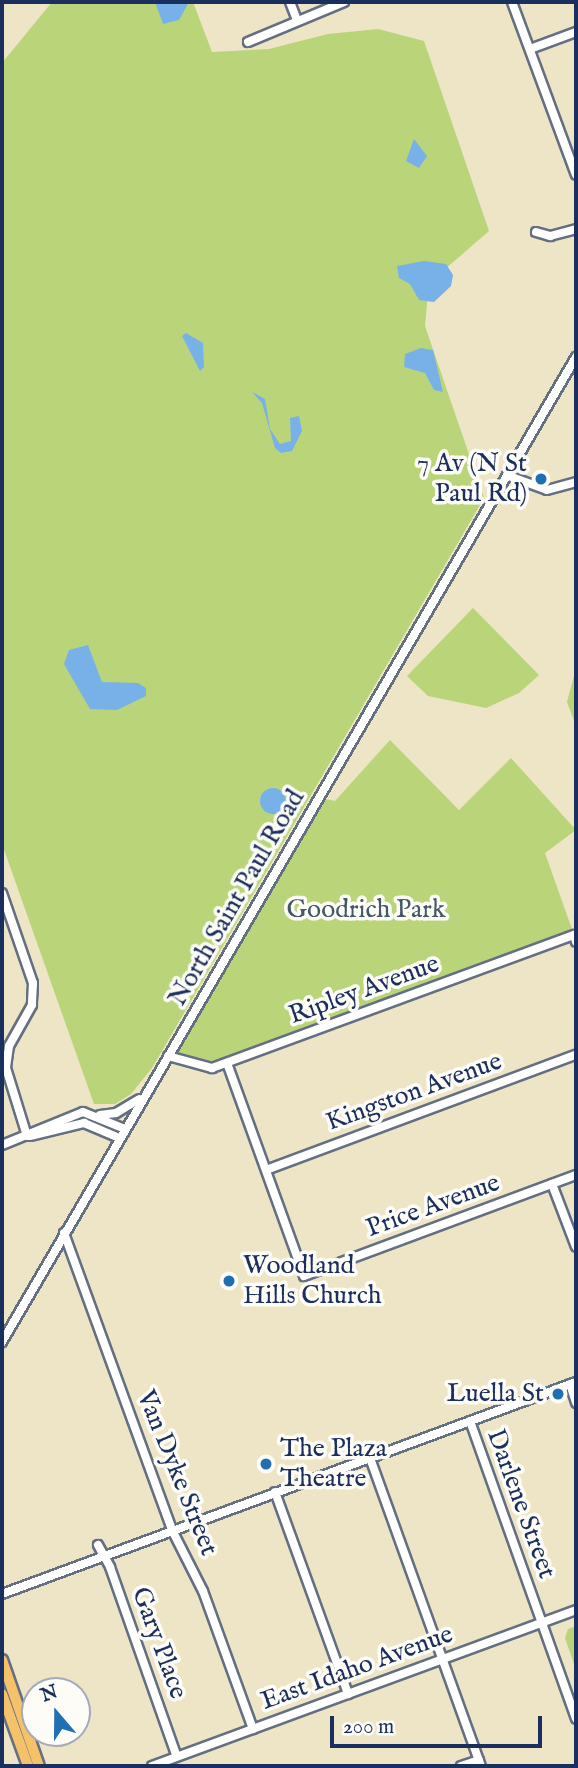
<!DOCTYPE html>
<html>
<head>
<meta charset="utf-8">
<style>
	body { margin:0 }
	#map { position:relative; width:578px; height:1768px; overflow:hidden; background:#ede5c6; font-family:"IM FELL English",serif }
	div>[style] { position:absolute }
	.green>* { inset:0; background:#bad47a }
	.water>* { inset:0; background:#78b1e8 }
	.round { border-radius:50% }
	.roads { filter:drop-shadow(2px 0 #646f82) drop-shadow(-2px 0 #646f82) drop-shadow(0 2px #646f82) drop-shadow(0 -2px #646f82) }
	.minor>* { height:8px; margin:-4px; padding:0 4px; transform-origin:4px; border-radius:4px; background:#fff }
	.major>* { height:10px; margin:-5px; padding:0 5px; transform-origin:5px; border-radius:5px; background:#f6c16b }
	.dots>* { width:19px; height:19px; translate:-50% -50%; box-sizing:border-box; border:4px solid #fdfcf7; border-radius:50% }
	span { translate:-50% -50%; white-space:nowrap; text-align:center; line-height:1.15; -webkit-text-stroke:7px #fdfcf7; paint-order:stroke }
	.poi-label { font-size:26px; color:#1b2f5e }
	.right { translate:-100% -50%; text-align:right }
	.left { translate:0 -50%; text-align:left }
	.street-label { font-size:26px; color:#1b2f5e }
	.park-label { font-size:26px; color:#435865 }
	.frame { position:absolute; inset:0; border:4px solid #1b2f5e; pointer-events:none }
	.north { position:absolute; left:21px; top:1677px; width:70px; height:70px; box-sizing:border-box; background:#fdfcf7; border:2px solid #a3aaba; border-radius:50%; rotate:340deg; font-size:19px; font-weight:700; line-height:28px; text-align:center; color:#1b2f5e }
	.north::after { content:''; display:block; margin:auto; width:24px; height:32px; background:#1f6fb2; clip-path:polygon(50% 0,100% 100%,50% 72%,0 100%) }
	.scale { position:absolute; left:330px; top:1716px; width:212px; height:32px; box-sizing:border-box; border:4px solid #1b2f5e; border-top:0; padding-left:9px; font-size:21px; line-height:24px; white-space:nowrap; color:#1b2f5e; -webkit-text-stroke:5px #fdfcf7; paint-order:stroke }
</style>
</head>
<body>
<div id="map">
	<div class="green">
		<i style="clip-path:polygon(52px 2px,193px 2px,212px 52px,269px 49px,328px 34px,378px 29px,424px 41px,489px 231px,429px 283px,425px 326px,484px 498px,152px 1068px,131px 1094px,115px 1104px,94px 1104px,2px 844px,2px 63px)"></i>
		<i style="clip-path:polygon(473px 608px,539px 675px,519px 693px,486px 708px,428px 696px,407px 676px)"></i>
		<i style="clip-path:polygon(576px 668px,576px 726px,567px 702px)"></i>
		<i style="clip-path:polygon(390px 740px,459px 810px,511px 758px,576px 830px,545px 853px,574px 935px,227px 1063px,198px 1067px,168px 1056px,320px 798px,335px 801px)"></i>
		<i style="clip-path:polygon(576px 1626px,576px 1670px,565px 1638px,568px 1629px)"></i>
	</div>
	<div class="water">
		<i style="clip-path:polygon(155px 2px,189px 2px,179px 20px,163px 24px)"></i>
		<i style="clip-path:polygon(414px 139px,427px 156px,419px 168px,406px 161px)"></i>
		<i style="clip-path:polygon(424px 261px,446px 264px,453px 275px,451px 286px,434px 302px,419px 300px,410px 284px,399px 278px,397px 266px)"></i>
		<i style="clip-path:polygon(186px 333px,203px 343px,204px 367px,200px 371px,182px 336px)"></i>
		<i style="clip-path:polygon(421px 348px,433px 350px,443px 392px,434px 390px,425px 373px,404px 367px,405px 354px)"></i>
		<i style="clip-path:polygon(252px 392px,265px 399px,270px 429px,280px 444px,291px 441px,290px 418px,299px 416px,302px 431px,292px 451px,281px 453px,275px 448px,262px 403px)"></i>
		<i style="clip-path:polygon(88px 645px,102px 682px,138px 683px,146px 688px,146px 696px,117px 710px,90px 709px,64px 664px,69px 650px)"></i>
		<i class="round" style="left:260px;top:788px;width:26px;height:26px"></i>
	</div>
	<div class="roads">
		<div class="minor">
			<i style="left:290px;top:2px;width:17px;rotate:69deg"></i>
			<i style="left:512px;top:2px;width:184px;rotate:69.7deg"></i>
			<i style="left:248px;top:42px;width:104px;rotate:-22.6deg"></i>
			<i style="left:530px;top:49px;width:49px;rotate:-20.3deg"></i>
			<i style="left:536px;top:232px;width:15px;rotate:16deg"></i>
			<i style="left:550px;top:236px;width:27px;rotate:-15deg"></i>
			<i style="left:509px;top:476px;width:40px;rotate:20.2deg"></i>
			<i style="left:547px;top:490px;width:30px;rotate:-15deg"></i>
			<i style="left:2px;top:893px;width:95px;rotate:71deg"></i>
			<i style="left:33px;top:983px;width:22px;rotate:93deg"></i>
			<i style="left:32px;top:1005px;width:47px;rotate:119.3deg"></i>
			<i style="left:9px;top:1046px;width:22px;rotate:98deg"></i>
			<i style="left:6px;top:1068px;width:71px;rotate:72.8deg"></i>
			<i style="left:168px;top:1056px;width:46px;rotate:15.3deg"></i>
			<i style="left:212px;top:1068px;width:386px;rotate:-20.2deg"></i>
			<i style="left:574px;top:935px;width:7px;rotate:74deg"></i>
			<i style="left:227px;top:1063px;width:226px;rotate:70.1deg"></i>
			<i style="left:304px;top:1276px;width:290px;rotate:-20.4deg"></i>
			<i style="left:100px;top:1115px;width:16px;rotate:-7deg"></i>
			<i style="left:116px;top:1113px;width:27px;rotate:-31deg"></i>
			<i style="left:30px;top:1136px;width:56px;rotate:-13.5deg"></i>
			<i style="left:84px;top:1123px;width:38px;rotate:23deg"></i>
			<i style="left:2px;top:1145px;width:87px;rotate:-22.2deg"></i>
			<i style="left:83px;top:1112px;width:45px;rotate:22deg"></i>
			<i style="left:266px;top:1170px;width:331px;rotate:-20.4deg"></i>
			<i style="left:552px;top:1184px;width:67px;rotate:69.1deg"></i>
			<i style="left:64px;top:1233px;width:316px;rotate:70deg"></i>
			<i style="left:172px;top:1530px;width:68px;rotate:63.1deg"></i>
			<i style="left:203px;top:1591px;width:147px;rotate:70.1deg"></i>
			<i style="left:2px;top:1342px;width:1140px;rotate:-59.77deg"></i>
			<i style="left:570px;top:1384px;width:20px;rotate:72deg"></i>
			<i style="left:470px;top:1421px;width:316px;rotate:70.4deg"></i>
			<i style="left:370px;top:1458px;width:327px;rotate:70.2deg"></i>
			<i style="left:275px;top:1492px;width:215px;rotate:70.1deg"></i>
			<i style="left:98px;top:1545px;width:25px;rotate:61deg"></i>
			<i style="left:110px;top:1567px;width:201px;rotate:70.6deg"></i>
			<i style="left:2px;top:1594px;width:612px;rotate:-20.27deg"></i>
			<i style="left:152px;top:1766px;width:452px;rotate:-20.2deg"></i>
			<i style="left:461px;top:1766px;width:19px;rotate:-18deg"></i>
		</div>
		<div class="major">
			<i style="left:2px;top:1660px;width:112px;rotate:70.8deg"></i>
			<i style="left:2px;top:1694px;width:77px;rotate:70.1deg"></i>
		</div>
	</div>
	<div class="dots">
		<i style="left:541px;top:479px;background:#1f6fb2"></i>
		<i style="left:229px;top:1281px;background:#1f6fb2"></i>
		<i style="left:558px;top:1394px;background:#1f6fb2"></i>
		<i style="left:266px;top:1464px;background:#1f6fb2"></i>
	</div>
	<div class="poi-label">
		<span class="right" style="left:527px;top:479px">7 Av (N St<br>Paul Rd)</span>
		<span class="left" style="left:243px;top:1281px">Woodland<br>Hills Church</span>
		<span class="right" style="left:544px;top:1394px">Luella St</span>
		<span class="left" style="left:280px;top:1464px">The Plaza<br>Theatre</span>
	</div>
	<div class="street-label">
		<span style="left:237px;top:898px;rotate:-60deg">North Saint Paul Road</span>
		<span style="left:364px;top:990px;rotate:-20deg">Ripley Avenue</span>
		<span style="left:414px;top:1092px;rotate:-20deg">Kingston Avenue</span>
		<span style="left:433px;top:1206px;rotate:-20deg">Price Avenue</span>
		<span style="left:177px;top:1473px;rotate:68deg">Van Dyke Street</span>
		<span style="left:521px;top:1504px;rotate:70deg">Darlene Street</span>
		<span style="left:159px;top:1643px;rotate:70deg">Gary Place</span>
		<span style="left:357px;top:1668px;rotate:-20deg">East Idaho Avenue</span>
	</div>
	<div class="park-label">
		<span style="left:366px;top:910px">Goodrich Park</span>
	</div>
	<div class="frame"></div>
	<div class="north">N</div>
	<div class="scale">200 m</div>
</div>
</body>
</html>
